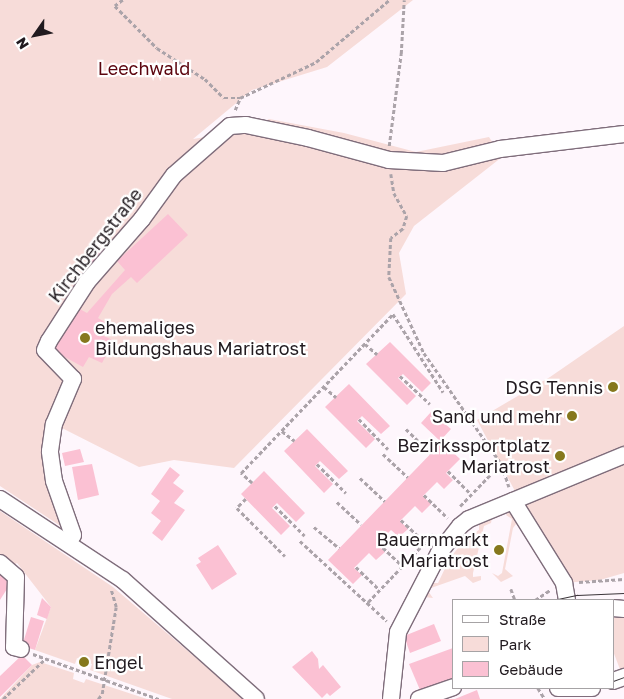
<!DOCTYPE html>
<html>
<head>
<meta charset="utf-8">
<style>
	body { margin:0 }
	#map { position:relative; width:624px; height:699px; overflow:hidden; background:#fef6fc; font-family:"Golos Text",sans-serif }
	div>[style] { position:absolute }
	.green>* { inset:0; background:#f7dcd9 }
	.building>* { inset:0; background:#fbc1d3 }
	.path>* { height:2.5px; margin-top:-1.25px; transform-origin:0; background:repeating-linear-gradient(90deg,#aba3a9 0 4px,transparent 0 6.5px) }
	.roads { filter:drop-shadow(1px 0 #7f6d7b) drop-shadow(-1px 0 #7f6d7b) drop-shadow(0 1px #7f6d7b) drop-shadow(0 -1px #7f6d7b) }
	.minor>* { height:16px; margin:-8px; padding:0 8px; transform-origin:8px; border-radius:8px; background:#fff }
	.tram>* { height:1px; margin:-0.5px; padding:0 0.5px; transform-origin:0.5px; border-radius:0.5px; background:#3b3439 }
	.dots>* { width:14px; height:14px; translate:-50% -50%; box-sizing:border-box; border:2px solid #fff; border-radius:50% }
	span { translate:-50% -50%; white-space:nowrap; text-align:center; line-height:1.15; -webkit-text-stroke:4.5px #fff; paint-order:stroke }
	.park-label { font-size:18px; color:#5c050e }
	.street-label { font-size:18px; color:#211a1f }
	.poi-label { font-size:18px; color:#211a1f }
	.left { translate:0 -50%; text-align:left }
	.right { translate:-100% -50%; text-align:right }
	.legend { position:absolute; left:452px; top:599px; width:162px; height:90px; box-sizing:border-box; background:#fff; border:1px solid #a6a3a5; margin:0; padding:6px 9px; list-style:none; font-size:15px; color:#211a1f }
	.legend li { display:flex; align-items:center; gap:10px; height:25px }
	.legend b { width:25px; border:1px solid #a6a3a5 }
	.north { position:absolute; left:10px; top:10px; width:50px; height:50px; -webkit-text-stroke:4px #fff; paint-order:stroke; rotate:237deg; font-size:14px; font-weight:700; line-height:20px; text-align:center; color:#211a1f }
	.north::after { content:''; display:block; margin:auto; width:18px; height:22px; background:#211a1f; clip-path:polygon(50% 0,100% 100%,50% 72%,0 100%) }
</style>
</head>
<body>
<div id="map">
	<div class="green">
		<i style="clip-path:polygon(0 0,413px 0,327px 67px,252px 90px,193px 139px,249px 130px,269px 119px,344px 133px,416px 152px,489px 137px,502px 157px,414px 226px,399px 253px,406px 294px,234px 468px,174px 460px,139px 467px,54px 424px,62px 527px,0 486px)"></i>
		<i style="clip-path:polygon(624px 326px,624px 573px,600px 580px,564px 583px,477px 420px,550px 377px)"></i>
		<i style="clip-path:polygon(510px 510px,521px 528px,516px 524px,513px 528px,505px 569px,513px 576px,501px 582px,492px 573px,498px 576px,502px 573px,512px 519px,506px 515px)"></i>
		<i style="clip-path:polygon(0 511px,113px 587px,244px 699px,172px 699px,90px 670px,92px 664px,77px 658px,75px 664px,35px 650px,51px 607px,17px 563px,12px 566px,0 555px)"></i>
		<i style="clip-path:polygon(492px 518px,491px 523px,484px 526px,473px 573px,473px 577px,481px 576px,481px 580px,473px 583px,465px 576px,431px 588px,428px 591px,433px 598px,424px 597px,428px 583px,438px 583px,450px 558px,467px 537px,479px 530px,479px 524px)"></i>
		<i style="clip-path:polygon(613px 615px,624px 615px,624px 671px,621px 672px,613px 651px)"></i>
		<i style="clip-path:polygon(40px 662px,74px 673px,73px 679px,84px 683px,86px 679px,147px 699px,0 699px,32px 665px)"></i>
	</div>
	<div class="building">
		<i style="clip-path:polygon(168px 214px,188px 235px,137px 283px,131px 277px,112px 294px,98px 318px,108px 324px,102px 335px,114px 341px,102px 363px,89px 357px,83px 367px,54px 351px,78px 308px,87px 313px,125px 270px,117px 261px)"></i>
		<i style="clip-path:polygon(93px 243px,104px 253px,93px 265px,83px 256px)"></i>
		<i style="clip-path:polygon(390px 342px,431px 383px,422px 392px,403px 374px,398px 378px,416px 396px,407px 405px,366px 364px)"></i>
		<i style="clip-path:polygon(349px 384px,390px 426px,381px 434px,362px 416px,357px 421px,375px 439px,366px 448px,325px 407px)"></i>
		<i style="clip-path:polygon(431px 412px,451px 429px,440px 441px,421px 423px)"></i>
		<i style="clip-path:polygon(307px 429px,348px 471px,339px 479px,320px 461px,315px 466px,333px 484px,324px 493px,284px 451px)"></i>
		<i style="clip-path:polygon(442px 442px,460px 459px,446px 473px,453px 480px,444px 489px,437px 482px,423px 496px,431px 504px,422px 513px,415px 506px,400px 521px,408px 529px,399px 537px,391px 530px,377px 544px,385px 552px,376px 560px,369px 553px,354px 568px,362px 575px,353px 584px,328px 560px)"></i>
		<i style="clip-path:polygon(80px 449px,84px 462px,65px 466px,62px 453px)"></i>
		<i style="clip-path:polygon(92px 464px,99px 495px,78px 500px,72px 467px)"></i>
		<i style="clip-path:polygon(170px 467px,180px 475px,173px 483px,184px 491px,174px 503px,185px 510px,162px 541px,152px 533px,161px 521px,151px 513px,160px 501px,151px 494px)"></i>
		<i style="clip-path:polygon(264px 471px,305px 513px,296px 522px,277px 503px,272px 508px,290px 526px,281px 535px,241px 494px)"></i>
		<i style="clip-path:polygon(218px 545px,237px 574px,212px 590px,196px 565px,201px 562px,198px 558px)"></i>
		<i style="clip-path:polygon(0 573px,12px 581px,0 600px)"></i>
		<i style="clip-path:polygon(42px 598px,51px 607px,47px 619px,37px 615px)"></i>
		<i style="clip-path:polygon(31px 617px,44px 621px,35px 650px,22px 646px)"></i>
		<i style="clip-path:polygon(434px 624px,441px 641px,410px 653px,404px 636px)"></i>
		<i style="clip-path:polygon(453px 648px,453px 678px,420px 690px,409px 664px)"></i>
		<i style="clip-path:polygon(312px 651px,318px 659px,319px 669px,323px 665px,341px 687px,330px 696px,327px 693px,322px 698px,292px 667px)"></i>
		<i style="clip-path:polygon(22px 655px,32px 665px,0 697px,0 676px)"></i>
		<i style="clip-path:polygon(477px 690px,480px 699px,455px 699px)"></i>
	</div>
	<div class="path">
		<i style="left:123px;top:0;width:10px;rotate:143deg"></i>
		<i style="left:115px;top:6px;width:59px;rotate:45deg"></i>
		<i style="left:157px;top:48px;width:57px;rotate:32.9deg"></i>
		<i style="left:205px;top:79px;width:27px;rotate:45deg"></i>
		<i style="left:224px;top:98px;width:16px"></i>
		<i style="left:235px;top:110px;width:13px;rotate:-67deg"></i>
		<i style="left:240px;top:98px;width:84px;rotate:-25.3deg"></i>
		<i style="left:316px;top:62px;width:96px;rotate:-40.3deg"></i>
		<i style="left:389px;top:146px;width:93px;rotate:-82.6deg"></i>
		<i style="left:401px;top:54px;width:54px;rotate:-86.8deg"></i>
		<i style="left:391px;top:174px;width:19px;rotate:81deg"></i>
		<i style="left:394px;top:193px;width:26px;rotate:61deg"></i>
		<i style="left:407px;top:216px;width:14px;rotate:107deg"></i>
		<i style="left:403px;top:229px;width:15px;rotate:143deg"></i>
		<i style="left:391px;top:238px;width:39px;rotate:93deg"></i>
		<i style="left:389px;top:277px;width:84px;rotate:65.3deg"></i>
		<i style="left:424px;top:353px;width:136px;rotate:55.1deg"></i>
		<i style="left:502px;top:465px;width:23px;rotate:72deg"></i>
		<i style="left:365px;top:344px;width:16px;rotate:40deg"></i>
		<i style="left:400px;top:376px;width:41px;rotate:43deg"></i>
		<i style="left:324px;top:387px;width:16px;rotate:40deg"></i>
		<i style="left:359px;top:419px;width:42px;rotate:46deg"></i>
		<i style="left:406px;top:429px;width:35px;rotate:44deg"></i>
		<i style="left:282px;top:431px;width:16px;rotate:38deg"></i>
		<i style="left:383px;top:454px;width:34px;rotate:43deg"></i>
		<i style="left:317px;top:464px;width:41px;rotate:45deg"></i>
		<i style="left:448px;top:471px;width:33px;rotate:45deg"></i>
		<i style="left:360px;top:478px;width:34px;rotate:43deg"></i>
		<i style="left:252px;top:483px;width:15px;rotate:-138deg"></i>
		<i style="left:241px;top:473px;width:220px;rotate:-46.3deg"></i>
		<i style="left:393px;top:314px;width:93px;rotate:57.3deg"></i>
		<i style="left:424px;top:495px;width:33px;rotate:44deg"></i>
		<i style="left:246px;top:499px;width:13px;rotate:135deg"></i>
		<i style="left:237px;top:508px;width:68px;rotate:45deg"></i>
		<i style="left:337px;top:502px;width:33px;rotate:43deg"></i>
		<i style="left:275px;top:506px;width:42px;rotate:45deg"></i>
		<i style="left:460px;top:506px;width:43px;rotate:-45.9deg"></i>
		<i style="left:401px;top:520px;width:33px;rotate:43deg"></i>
		<i style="left:314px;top:527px;width:33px;rotate:40deg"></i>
		<i style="left:300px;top:541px;width:118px;rotate:42.6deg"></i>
		<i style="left:378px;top:543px;width:34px;rotate:43deg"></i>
		<i style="left:356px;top:567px;width:33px;rotate:44deg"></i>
		<i style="left:579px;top:582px;width:45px;rotate:-3.8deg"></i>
		<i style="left:511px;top:589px;width:12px;rotate:70deg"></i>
		<i style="left:535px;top:600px;width:18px;rotate:-34deg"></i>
		<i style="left:368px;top:602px;width:94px;rotate:-46.3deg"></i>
		<i style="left:33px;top:654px;width:134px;rotate:19.7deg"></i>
		<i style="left:538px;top:688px;width:13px;rotate:58deg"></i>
		<i style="left:3px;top:699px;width:59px;rotate:-43.6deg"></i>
		<i style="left:98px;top:699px;width:6px;rotate:-51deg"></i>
		<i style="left:102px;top:694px;width:88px;rotate:-80.9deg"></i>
		<i style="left:116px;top:607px;width:18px;rotate:-106deg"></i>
	</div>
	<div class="roads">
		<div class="minor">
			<i style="left:0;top:499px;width:147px;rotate:33.4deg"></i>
			<i style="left:123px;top:580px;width:178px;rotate:41.8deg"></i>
			<i style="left:513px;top:501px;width:97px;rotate:58.1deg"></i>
			<i style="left:564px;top:583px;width:17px;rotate:80deg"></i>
			<i style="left:68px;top:543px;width:9px;rotate:-58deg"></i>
			<i style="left:73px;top:535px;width:57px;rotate:-109.4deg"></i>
			<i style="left:54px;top:481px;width:30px;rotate:-98deg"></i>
			<i style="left:50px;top:451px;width:27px;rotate:-82deg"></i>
			<i style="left:54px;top:424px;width:49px;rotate:-67.1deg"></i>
			<i style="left:73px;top:379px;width:40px;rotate:-134deg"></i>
			<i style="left:45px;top:350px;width:10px;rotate:-66deg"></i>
			<i style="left:49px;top:341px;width:70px;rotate:-57.2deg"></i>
			<i style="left:87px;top:282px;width:84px;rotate:-48.9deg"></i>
			<i style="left:142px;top:219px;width:54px;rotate:-54deg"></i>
			<i style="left:174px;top:175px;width:74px;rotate:-41.2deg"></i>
			<i style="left:230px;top:126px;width:16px;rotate:-4deg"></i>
			<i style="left:246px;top:125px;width:63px;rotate:11.8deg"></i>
			<i style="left:308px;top:138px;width:84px;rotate:15.2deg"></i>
			<i style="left:389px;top:160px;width:54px;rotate:3.2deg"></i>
			<i style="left:443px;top:163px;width:59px;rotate:-13.8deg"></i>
			<i style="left:500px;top:149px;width:125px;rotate:-6.9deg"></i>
			<i style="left:0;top:563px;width:21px;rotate:41deg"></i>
			<i style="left:16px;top:577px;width:70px;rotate:91.6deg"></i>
			<i style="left:14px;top:647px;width:7px;rotate:16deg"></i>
			<i style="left:613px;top:608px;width:11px;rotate:5deg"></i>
			<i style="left:613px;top:681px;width:12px;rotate:-20deg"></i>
			<i style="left:558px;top:688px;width:34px"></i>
			<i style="left:391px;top:699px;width:67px;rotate:-84deg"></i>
			<i style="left:398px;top:632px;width:89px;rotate:-62.6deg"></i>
			<i style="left:439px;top:553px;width:34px;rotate:-52deg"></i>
			<i style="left:460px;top:526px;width:11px;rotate:-38deg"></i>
			<i style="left:469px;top:519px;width:168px;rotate:-22.4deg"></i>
			<i style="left:419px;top:699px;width:36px;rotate:-19deg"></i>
		</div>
	</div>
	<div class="tram">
		<i style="left:553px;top:600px;width:25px;rotate:-12deg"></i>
		<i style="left:577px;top:595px;width:47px;rotate:-2.4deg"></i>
		<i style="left:613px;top:681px;width:12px;rotate:-20deg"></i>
		<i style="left:556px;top:688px;width:36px"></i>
	</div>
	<div class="dots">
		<i style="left:85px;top:338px;background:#85781d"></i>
		<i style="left:613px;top:387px;background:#85781d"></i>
		<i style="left:572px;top:416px;background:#85781d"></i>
		<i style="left:560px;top:456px;background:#85781d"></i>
		<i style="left:499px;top:550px;background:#85781d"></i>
		<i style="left:84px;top:662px;background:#85781d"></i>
	</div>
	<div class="park-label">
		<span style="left:144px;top:68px">Leechwald</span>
	</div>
	<div class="street-label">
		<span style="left:95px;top:245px;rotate:-52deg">Kirchbergstraße</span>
	</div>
	<div class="poi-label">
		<span class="left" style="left:95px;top:338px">ehemaliges<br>Bildungshaus Mariatrost</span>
		<span class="right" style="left:603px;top:387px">DSG Tennis</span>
		<span class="right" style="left:562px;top:416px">Sand und mehr</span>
		<span class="right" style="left:550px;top:456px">Bezirkssportplatz<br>Mariatrost</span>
		<span class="right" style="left:489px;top:550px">Bauernmarkt<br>Mariatrost</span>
		<span class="left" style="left:94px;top:662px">Engel</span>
	</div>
	<ul class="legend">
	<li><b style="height:6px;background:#fff"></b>Straße</li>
	<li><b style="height:14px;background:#f7dcd9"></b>Park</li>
	<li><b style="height:14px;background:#fbc1d3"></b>Gebäude</li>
	</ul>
	<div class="north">N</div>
</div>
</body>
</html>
